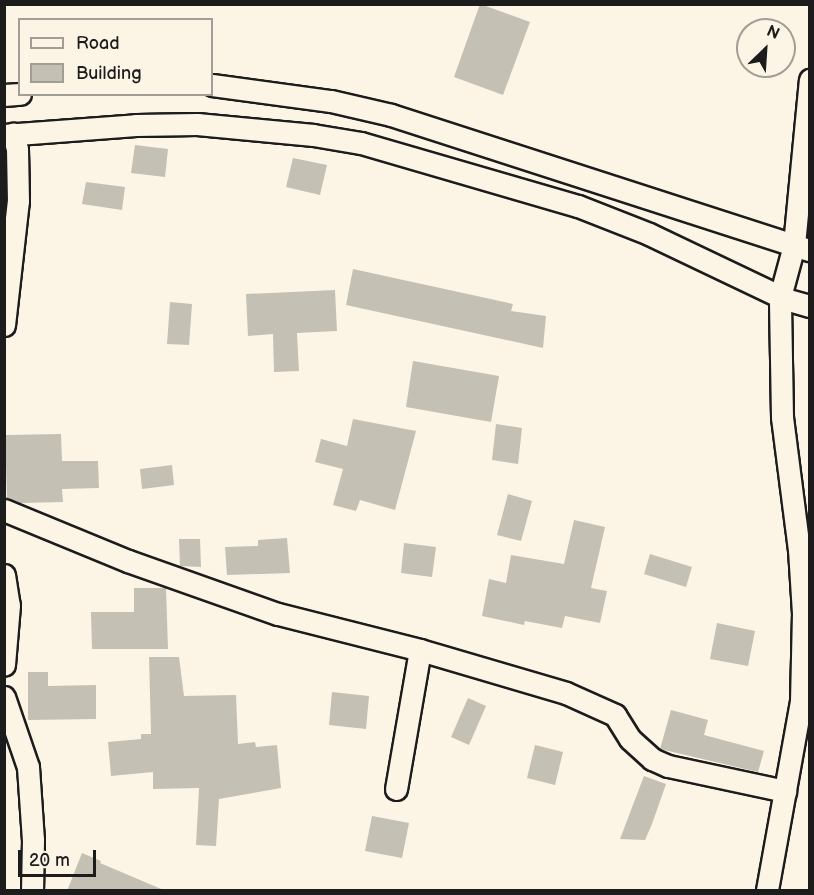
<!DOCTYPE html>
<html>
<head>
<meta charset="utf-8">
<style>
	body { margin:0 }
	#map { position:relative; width:814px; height:895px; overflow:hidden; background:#fcf5e5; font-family:"Balsamiq Sans",sans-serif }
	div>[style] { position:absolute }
	.building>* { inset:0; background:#c4c0b3 }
	.roads { filter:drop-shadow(2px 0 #1c1c1c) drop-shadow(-2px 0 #1c1c1c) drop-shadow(0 2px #1c1c1c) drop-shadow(0 -2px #1c1c1c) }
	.minor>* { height:21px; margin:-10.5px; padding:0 10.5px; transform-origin:10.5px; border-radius:10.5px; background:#fcf5e5 }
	span { translate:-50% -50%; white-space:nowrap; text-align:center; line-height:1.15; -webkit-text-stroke:5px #fcf5e5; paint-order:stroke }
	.frame { position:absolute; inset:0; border:6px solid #1c1c1c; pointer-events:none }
	.legend { position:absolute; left:18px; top:18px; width:195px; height:78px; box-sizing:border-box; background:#fcf5e5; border:2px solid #a29e95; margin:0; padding:8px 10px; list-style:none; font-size:18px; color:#1c1c1c }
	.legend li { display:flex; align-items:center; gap:12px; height:30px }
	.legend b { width:30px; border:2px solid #a29e95 }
	.north { position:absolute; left:736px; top:18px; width:60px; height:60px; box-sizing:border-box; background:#fcf5e5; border:2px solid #a29e95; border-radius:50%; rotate:25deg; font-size:16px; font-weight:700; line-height:24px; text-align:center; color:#1c1c1c }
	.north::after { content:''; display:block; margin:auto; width:21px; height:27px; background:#1c1c1c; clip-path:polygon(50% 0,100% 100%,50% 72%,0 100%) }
	.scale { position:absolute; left:18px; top:850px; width:78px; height:27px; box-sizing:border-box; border:3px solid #1c1c1c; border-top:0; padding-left:8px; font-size:18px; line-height:21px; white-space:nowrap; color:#1c1c1c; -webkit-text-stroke:4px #fcf5e5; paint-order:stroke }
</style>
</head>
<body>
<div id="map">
	<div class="building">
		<i style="clip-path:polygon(480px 4px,530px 22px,503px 95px,454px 77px)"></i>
		<i style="clip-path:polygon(135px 145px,168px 149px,165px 177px,131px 173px)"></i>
		<i style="clip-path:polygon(293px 158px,327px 165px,320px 195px,286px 187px)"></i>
		<i style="clip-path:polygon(86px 182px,125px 187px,122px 210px,82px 204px)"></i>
		<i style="clip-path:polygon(353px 269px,513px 304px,511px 311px,546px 316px,543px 348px,346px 305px)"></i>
		<i style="clip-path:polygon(335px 290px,337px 331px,297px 333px,299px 371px,274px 372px,273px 334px,248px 336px,246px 294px)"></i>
		<i style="clip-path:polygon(170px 302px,192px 304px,189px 345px,167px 344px)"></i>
		<i style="clip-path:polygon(413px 361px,499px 376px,491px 422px,406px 407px)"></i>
		<i style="clip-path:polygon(353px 419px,416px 431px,395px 510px,360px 500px,356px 511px,333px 505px,343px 469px,315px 462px,321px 439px,347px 446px)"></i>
		<i style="clip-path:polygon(496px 424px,522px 428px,518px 464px,492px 460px)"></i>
		<i style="clip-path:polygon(61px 434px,62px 461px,98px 461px,99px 488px,62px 489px,63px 502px,20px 503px,7px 498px,5px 435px)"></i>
		<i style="clip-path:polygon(172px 465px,174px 485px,142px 489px,140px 469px)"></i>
		<i style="clip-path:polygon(508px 494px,532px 501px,521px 541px,497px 535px)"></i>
		<i style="clip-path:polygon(574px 520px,605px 527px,591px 588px,607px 591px,600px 623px,565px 616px,562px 628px,525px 621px,524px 625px,482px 616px,489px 579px,506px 583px,511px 555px,564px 564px)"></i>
		<i style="clip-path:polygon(287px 538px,290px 573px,227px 575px,225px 547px,258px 546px,258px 540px)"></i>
		<i style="clip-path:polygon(179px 539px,200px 539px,201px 567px,180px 566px)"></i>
		<i style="clip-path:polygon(404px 543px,436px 547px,432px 577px,401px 573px)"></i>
		<i style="clip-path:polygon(650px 554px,692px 567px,686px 587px,644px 574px)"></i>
		<i style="clip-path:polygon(134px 588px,166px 588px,168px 649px,92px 649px,91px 612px,134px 612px)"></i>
		<i style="clip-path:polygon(717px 623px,755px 631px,748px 666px,710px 659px)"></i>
		<i style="clip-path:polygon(149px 657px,179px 657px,184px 696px,236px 695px,238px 744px,255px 742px,256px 747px,277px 745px,281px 788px,219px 799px,216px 846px,196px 845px,199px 788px,153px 789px,153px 772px,111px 776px,108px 742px,141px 739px,141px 734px,151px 734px)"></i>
		<i style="clip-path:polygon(28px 672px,48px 672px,48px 686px,96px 685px,96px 719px,28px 720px)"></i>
		<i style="clip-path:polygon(332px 692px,369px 696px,366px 729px,329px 725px)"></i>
		<i style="clip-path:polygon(468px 698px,486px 706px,469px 745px,451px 737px)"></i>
		<i style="clip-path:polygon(671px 710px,708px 720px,704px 735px,764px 751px,758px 772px,660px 749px)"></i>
		<i style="clip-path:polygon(535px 745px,563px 752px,555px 785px,527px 778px)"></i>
		<i style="clip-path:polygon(644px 776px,666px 784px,652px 824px,645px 840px,620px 839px)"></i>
		<i style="clip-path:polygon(372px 816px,409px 823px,402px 858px,365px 851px)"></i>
		<i style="clip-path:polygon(82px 853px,101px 861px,100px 863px,166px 891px,67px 891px)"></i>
	</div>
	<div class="roads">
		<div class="minor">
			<i style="left:212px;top:85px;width:120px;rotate:7.7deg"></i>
			<i style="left:331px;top:101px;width:62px;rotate:13.1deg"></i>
			<i style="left:391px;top:115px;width:440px;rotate:17.9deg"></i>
			<i style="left:4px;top:95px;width:16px;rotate:-4deg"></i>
			<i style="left:4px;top:135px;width:132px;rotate:-4.3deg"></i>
			<i style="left:136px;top:125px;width:61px;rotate:-0.9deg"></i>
			<i style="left:197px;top:124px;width:117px;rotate:5.4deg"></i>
			<i style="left:313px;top:135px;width:49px;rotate:9.5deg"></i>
			<i style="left:361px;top:143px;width:226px;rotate:16.2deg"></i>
			<i style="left:578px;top:206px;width:76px;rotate:21.5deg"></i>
			<i style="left:649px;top:234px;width:151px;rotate:25.5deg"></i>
			<i style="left:785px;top:299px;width:26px;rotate:16deg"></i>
			<i style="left:4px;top:325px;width:125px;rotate:-83.6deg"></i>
			<i style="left:18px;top:201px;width:52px;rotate:-91.1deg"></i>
			<i style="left:17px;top:149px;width:16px;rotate:-105deg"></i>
			<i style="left:4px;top:510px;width:134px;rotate:22.4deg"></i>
			<i style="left:128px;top:561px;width:159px;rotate:19.5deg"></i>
			<i style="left:278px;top:614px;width:146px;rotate:14.2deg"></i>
			<i style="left:420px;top:650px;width:152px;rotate:16.4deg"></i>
			<i style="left:566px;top:693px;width:54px;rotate:24.2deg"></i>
			<i style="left:615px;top:715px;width:28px;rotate:58deg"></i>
			<i style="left:630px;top:739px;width:30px;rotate:42deg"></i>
			<i style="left:652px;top:759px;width:17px;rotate:24deg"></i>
			<i style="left:668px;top:766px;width:120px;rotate:12.1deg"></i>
			<i style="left:4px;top:575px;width:30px;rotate:81deg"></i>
			<i style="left:9px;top:605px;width:60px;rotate:94.8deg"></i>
			<i style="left:4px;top:697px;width:74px;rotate:71.1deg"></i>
			<i style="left:28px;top:767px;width:73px;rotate:86.1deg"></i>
			<i style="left:33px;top:840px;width:50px;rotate:91.1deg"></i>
			<i style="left:396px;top:789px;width:141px;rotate:-80.2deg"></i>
			<i style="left:767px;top:890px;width:192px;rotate:-79.8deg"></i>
			<i style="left:801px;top:701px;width:88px;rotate:-88.7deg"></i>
			<i style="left:803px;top:613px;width:63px;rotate:-93.6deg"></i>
			<i style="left:799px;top:550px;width:134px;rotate:-97.3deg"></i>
			<i style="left:782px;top:417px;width:120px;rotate:-91deg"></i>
			<i style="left:780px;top:297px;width:54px;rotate:-74.9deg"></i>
			<i style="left:794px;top:245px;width:166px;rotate:-84.5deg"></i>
		</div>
	</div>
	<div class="frame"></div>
	<ul class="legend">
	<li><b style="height:8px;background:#fcf5e5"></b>Road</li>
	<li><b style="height:16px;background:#c4c0b3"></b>Building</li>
	</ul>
	<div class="north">N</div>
	<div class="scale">20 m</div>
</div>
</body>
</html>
